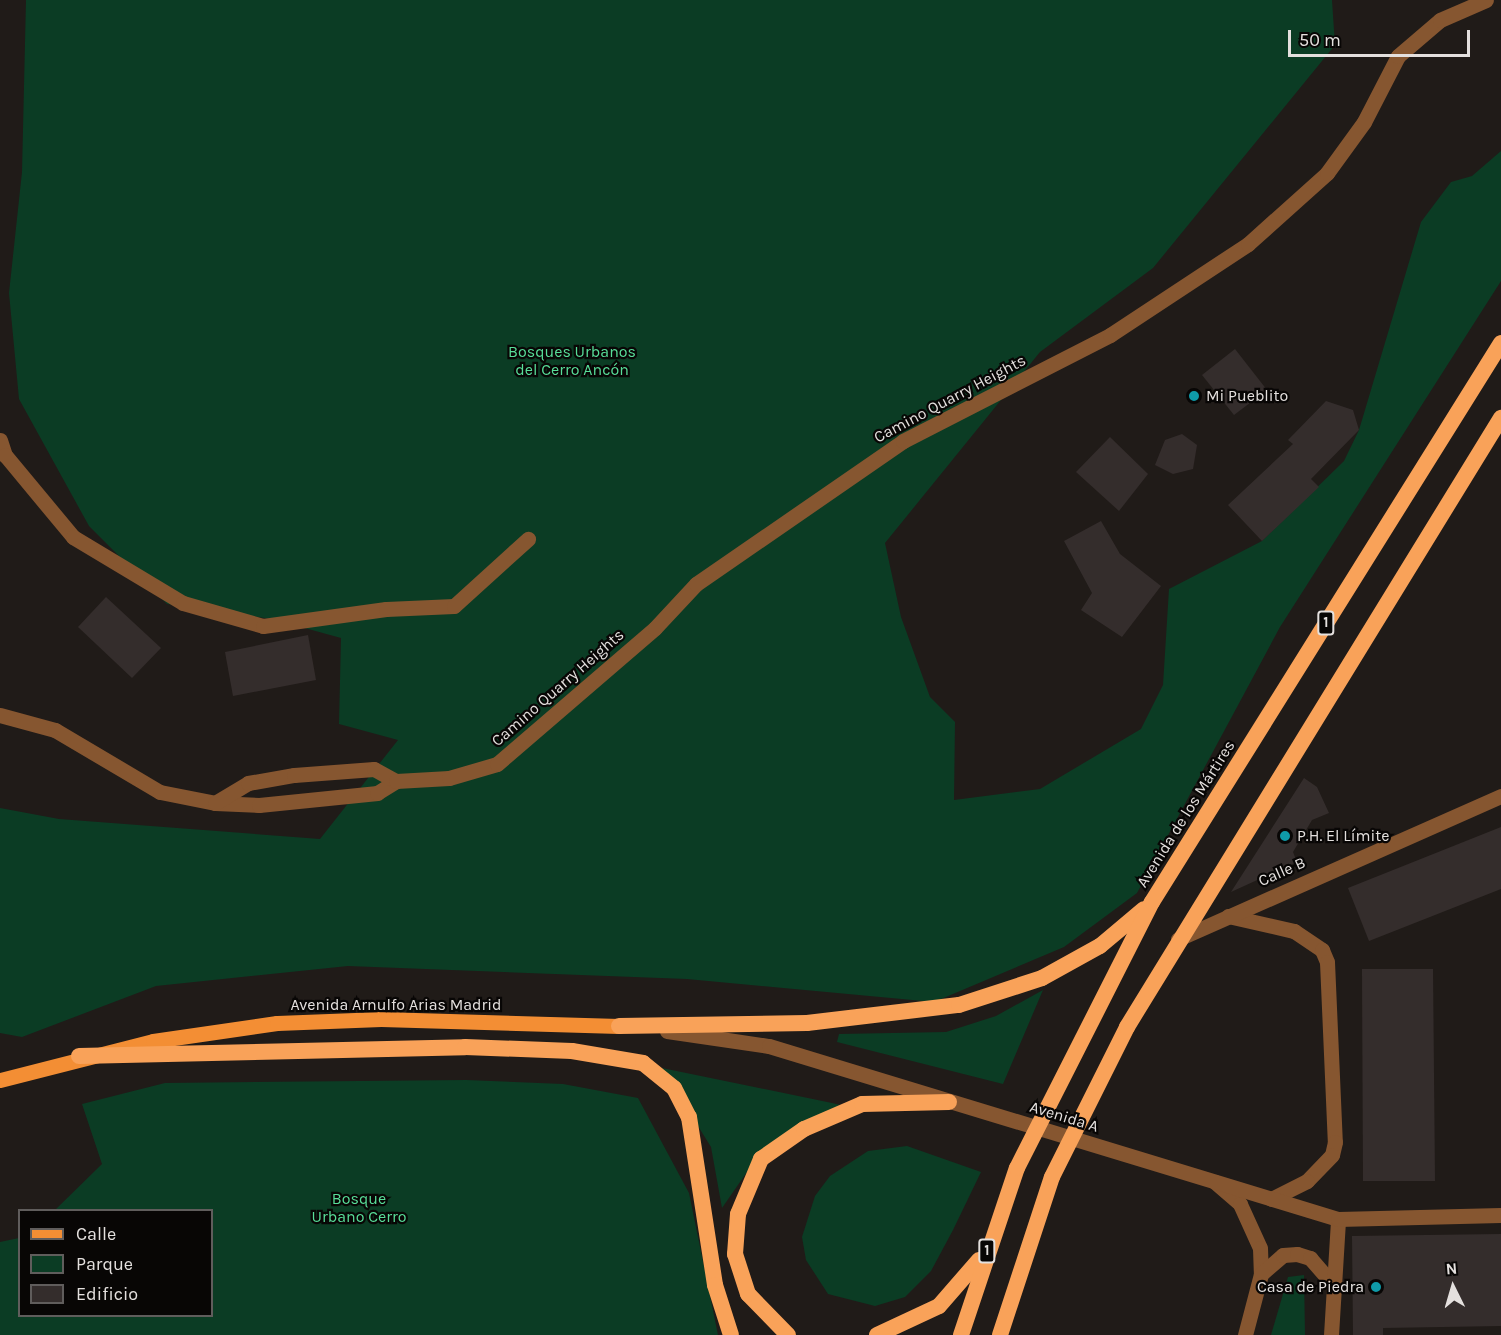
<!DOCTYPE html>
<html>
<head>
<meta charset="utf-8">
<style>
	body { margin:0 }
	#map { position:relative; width:1501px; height:1335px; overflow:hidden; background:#201b18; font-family:Karla,sans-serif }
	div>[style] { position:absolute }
	.green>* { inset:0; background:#0b3c24 }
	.building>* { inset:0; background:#342d2c }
	.minor>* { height:15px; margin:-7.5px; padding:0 7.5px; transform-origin:7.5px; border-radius:7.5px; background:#865630 }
	.tertiary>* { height:15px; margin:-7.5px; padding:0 7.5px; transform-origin:7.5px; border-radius:7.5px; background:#865630 }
	.primary>* { height:15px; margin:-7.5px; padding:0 7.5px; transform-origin:7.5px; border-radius:7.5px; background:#f38e34 }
	.trunk>* { height:16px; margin:-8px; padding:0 8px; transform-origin:8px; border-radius:8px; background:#f9a259 }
	.dots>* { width:16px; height:16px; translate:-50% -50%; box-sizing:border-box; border:3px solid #080605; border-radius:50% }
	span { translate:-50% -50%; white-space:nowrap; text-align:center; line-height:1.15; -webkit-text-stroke:4.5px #080605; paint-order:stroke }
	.shield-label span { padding:2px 4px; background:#080605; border:2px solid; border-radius:4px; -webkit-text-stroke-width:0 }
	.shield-label { font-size:15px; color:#e4e0de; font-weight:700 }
	.park-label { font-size:16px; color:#58de99 }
	.poi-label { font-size:16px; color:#e4e0de }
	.left { translate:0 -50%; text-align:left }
	.right { translate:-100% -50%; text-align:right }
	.street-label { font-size:16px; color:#e4e0de }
	.legend { position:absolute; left:18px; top:1209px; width:195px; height:108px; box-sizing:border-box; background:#080605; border:2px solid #605d5c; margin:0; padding:8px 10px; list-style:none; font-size:18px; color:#e4e0de }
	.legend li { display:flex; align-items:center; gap:12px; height:30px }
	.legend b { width:30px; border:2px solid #605d5c }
	.north { position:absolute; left:1423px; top:1257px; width:60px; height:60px; -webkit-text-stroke:4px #080605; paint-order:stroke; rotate:355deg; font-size:16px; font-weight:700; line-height:24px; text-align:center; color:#e4e0de }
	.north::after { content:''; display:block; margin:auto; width:21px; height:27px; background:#e4e0de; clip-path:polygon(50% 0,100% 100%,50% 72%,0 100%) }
	.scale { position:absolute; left:1288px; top:30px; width:182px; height:27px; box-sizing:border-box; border:3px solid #e4e0de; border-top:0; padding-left:8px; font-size:18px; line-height:21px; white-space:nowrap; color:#e4e0de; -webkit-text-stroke:4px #080605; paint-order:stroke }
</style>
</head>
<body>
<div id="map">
	<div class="green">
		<i style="clip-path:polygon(26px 0,1332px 0,1335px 45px,1153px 268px,1040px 352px,885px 543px,901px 617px,930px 697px,955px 722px,954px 800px,1040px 789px,1141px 729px,1163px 685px,1169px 589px,1262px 541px,1344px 461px,1359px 430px,1421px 222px,1451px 182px,1472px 176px,1501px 151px,1501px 281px,1280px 627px,1137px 893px,1064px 947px,934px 1002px,687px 979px,348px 966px,156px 986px,22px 1037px,0 1033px,0 808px,59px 819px,320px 839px,398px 740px,339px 724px,341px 638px,272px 619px,167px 604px,89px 526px,19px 399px,9px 293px,22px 172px)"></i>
		<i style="clip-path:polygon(1043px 990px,1003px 1084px,837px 1042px,839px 1034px,946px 1032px,996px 1016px)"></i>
		<i style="clip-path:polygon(662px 1068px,832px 1103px,865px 1111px,758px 1156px,722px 1208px,711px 1147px)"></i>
		<i style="clip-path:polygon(466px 1080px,563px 1084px,638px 1098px,689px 1193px,718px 1335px,0 1335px,0 1242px,19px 1238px,20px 1316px,212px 1316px,212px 1210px,55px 1210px,102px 1164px,82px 1104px,165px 1083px)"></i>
		<i style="clip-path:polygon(907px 1146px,981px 1172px,953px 1230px,931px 1271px,905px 1297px,875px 1306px,828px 1294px,806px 1260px,802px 1237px,815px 1196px,830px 1176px,868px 1151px)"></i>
		<i style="clip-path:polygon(1304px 1275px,1305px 1335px,1271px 1335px,1288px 1277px)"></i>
	</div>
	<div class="building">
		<i style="clip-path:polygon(1235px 349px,1267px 390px,1234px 415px,1202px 375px)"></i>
		<i style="clip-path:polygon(1326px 401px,1353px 410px,1359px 430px,1311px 479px,1319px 487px,1262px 541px,1228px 505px,1293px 444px,1288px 440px)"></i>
		<i style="clip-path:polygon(1182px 434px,1197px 445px,1193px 469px,1173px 474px,1155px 465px,1165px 440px)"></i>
		<i style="clip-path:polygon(1110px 437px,1148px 474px,1119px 511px,1076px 472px)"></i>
		<i style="clip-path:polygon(1101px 521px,1120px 554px,1161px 586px,1122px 637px,1081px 610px,1092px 593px,1064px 541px)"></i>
		<i style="clip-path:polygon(106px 597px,161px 648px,132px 678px,78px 627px)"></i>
		<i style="clip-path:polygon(308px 635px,316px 680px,233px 696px,225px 652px)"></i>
		<i style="clip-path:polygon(1304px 778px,1317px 787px,1329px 813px,1312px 820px,1293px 852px,1297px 862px,1231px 892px)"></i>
		<i style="clip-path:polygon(1501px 827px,1501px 889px,1369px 941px,1348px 888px)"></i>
		<i style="clip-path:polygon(1362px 969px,1433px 969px,1435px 1181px,1363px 1181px)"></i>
		<i style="clip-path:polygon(1501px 1234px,1501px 1326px,1383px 1328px,1383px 1335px,1353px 1335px,1352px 1236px)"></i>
	</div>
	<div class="minor">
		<i style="left:0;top:440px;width:16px;rotate:72deg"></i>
		<i style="left:5px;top:455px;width:107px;rotate:50.3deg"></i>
		<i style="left:73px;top:537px;width:128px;rotate:31deg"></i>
		<i style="left:183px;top:603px;width:83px;rotate:16deg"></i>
		<i style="left:263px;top:626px;width:124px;rotate:-7.9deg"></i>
		<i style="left:386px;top:609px;width:68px;rotate:-2.5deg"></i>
		<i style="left:454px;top:606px;width:100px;rotate:-42.2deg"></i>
		<i style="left:0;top:715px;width:57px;rotate:15.3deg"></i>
		<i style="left:55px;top:730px;width:122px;rotate:30.6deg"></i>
		<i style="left:160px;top:792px;width:56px;rotate:11.3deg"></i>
		<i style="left:215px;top:803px;width:44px;rotate:2.6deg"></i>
		<i style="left:259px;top:805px;width:119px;rotate:-5.8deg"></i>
		<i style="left:377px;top:793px;width:22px;rotate:-32deg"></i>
		<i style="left:215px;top:803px;width:39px;rotate:-31deg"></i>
		<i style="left:248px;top:783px;width:47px;rotate:-9.9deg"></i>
		<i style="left:294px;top:775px;width:80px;rotate:-4.3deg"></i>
		<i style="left:374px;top:769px;width:25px;rotate:29deg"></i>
		<i style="left:396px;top:781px;width:53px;rotate:-3.2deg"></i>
		<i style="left:449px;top:778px;width:50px;rotate:-16.3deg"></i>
		<i style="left:497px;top:764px;width:208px;rotate:-40.7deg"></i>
		<i style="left:655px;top:628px;width:60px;rotate:-47deg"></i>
		<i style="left:696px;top:584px;width:252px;rotate:-34.6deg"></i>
		<i style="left:903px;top:441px;width:233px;rotate:-27.1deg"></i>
		<i style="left:1110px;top:335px;width:165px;rotate:-33.4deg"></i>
		<i style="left:1248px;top:244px;width:106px;rotate:-41.9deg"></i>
		<i style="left:1327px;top:173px;width:63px;rotate:-54deg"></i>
		<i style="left:1364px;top:122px;width:74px;rotate:-62.7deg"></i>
		<i style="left:1398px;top:56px;width:55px;rotate:-40.6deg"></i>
		<i style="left:1440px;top:20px;width:50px;rotate:-23.5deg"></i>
		<i style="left:1228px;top:916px;width:68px;rotate:12.8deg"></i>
		<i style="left:1294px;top:931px;width:34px;rotate:34deg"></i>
		<i style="left:1322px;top:950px;width:13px;rotate:67deg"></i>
		<i style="left:1327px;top:962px;width:180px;rotate:87.5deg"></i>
		<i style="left:1335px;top:1142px;width:13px;rotate:103deg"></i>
		<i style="left:1332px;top:1155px;width:36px;rotate:134deg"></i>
		<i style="left:1307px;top:1181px;width:40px;rotate:153.4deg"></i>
		<i style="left:1178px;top:939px;width:353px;rotate:-23.9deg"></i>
		<i style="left:1215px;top:1182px;width:33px;rotate:41deg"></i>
		<i style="left:1240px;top:1204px;width:48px;rotate:65.6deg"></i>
		<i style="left:1260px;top:1248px;width:26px;rotate:88deg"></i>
		<i style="left:1261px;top:1274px;width:63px;rotate:104.7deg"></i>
		<i style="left:1261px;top:1274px;width:29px;rotate:-41deg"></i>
		<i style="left:1283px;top:1255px;width:14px;rotate:-4deg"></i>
		<i style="left:1297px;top:1254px;width:14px;rotate:17deg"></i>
		<i style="left:1310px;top:1258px;width:32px;rotate:49deg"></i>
		<i style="left:1331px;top:1335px;width:116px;rotate:-86.5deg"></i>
	</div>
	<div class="tertiary">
		<i style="left:667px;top:1031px;width:103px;rotate:8.4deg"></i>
		<i style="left:769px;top:1046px;width:595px;rotate:16.91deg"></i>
		<i style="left:1338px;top:1219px;width:163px;rotate:-1.4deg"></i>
	</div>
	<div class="primary">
		<i style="left:0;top:1080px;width:158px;rotate:-14.3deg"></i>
		<i style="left:153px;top:1041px;width:125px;rotate:-8.3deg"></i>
		<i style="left:277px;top:1023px;width:104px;rotate:-2.2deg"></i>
		<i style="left:381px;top:1019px;width:238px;rotate:1.7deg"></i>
	</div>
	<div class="trunk">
		<i style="left:619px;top:1026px;width:188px;rotate:-0.9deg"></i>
		<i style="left:807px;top:1023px;width:153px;rotate:-6.8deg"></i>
		<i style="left:959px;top:1005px;width:87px;rotate:-18deg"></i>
		<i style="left:1042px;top:978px;width:66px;rotate:-28.9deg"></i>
		<i style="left:1100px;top:946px;width:57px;rotate:-40.1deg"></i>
		<i style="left:79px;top:1056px;width:386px;rotate:-1.3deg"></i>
		<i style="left:465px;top:1047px;width:107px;rotate:2.1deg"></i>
		<i style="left:572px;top:1051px;width:72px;rotate:9.6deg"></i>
		<i style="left:643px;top:1063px;width:40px;rotate:39deg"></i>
		<i style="left:674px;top:1088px;width:33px;rotate:63deg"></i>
		<i style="left:689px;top:1117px;width:170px;rotate:81.2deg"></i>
		<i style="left:715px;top:1285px;width:52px;rotate:72.3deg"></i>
		<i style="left:788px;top:1335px;width:57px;rotate:-134.3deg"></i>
		<i style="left:748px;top:1294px;width:42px;rotate:-108deg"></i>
		<i style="left:735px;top:1254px;width:40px;rotate:-85.7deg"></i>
		<i style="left:738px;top:1214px;width:60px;rotate:-67.3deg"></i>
		<i style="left:761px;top:1159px;width:52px;rotate:-34.9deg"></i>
		<i style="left:804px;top:1129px;width:63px;rotate:-23.3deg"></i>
		<i style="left:862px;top:1104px;width:87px;rotate:-1.3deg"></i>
		<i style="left:877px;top:1335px;width:68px;rotate:-25.1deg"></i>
		<i style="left:939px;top:1306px;width:61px;rotate:-49deg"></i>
		<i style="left:961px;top:1335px;width:176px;rotate:-71.5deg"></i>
		<i style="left:1017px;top:1168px;width:298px;rotate:-63.1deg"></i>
		<i style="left:1152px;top:902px;width:659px;rotate:-58.02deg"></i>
		<i style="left:1000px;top:1335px;width:166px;rotate:-71.8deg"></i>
		<i style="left:1052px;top:1177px;width:168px;rotate:-63.4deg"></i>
		<i style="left:1127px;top:1027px;width:715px;rotate:-58.45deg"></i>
	</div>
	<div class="dots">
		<i style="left:1194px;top:396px;background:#0f9aa8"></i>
		<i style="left:1285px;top:836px;background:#0f9aa8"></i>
		<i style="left:1376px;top:1287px;background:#0f9aa8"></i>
	</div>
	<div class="shield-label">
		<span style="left:1326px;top:623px">1</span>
		<span style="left:987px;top:1251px">1</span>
	</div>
	<div class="park-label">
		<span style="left:572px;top:361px">Bosques Urbanos<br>del Cerro Ancón</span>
		<span style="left:359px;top:1208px">Bosque<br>Urbano Cerro</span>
	</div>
	<div class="poi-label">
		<span class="left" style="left:1206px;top:396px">Mi Pueblito</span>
		<span class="left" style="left:1297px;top:836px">P.H. El Límite</span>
		<span class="right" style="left:1364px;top:1287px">Casa de Piedra</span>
	</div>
	<div class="street-label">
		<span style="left:950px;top:399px;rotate:-28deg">Camino Quarry Heights</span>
		<span style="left:558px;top:688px;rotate:-41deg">Camino Quarry Heights</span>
		<span style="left:1186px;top:814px;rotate:-58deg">Avenida de los Mártires</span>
		<span style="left:1282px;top:872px;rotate:-24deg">Calle B</span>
		<span style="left:396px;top:1005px">Avenida Arnulfo Arias Madrid</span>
		<span style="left:1064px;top:1117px;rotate:17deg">Avenida A</span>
	</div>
	<ul class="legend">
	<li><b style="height:8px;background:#f38e34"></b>Calle</li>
	<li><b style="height:16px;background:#0b3c24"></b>Parque</li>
	<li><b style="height:16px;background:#342d2c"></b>Edificio</li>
	</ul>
	<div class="north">N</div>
	<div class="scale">50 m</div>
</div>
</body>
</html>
